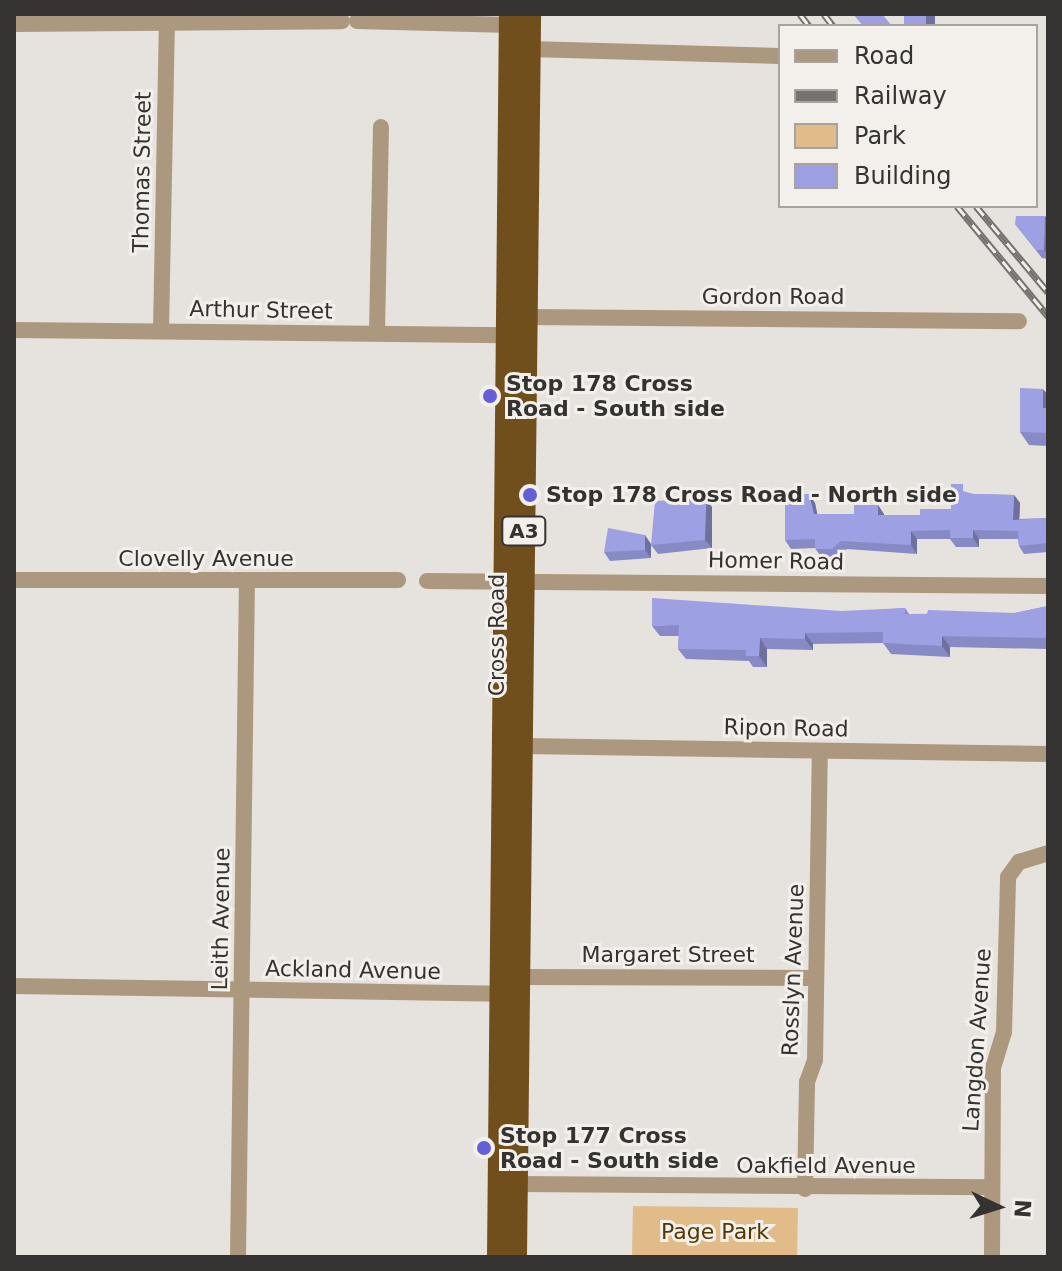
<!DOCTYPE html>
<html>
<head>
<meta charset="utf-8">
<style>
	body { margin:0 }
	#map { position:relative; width:1062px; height:1271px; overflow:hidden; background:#e6e2dd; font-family:"DejaVu Sans",sans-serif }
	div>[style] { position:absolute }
	.green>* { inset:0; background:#e1bc89 }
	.minor>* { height:16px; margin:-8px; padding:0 8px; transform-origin:8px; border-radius:8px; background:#ac987e }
	.trunk>* { height:22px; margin:-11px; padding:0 11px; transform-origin:11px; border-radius:11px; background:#704f1d }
	.rail>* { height:7px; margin-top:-3.5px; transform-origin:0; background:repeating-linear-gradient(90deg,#f3efea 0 12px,#75726f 0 24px); box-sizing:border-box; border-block:2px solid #75726f }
	.wall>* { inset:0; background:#878ac4 }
	.shaded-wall>* { inset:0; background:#6e71a0 }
	.building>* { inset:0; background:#9da1e4 }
	.dots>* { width:22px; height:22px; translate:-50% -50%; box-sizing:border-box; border:4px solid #f3efea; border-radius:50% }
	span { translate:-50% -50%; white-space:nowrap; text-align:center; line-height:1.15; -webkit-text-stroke:6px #f3efea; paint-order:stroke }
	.shield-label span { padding:2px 6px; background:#f3efea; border:2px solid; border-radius:6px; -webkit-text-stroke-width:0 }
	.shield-label { font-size:20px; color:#353331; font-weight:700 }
	.street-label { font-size:22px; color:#353331 }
	.poi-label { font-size:22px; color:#353331; font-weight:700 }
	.left { translate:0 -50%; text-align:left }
	.park-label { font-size:22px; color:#543701 }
	.frame { position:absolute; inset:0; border:16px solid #353331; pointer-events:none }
	.legend { position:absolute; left:778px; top:24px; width:260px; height:184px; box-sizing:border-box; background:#f3efea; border:2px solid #a7a4a0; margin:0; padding:10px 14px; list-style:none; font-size:24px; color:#353331 }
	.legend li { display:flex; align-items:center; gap:16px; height:40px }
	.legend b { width:40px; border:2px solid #a7a4a0 }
	.north { position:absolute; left:958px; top:1167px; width:80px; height:80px; -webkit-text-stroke:6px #f3efea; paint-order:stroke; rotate:94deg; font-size:22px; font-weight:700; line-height:32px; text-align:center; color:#353331 }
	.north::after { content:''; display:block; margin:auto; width:28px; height:36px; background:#353331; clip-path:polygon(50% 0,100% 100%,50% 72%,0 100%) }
</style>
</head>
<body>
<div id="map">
	<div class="green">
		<i style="clip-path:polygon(633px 1206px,798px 1208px,797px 1257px,632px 1257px)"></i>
	</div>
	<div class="minor">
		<i style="left:357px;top:21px;width:153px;rotate:1.5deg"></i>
		<i style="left:14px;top:24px;width:328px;rotate:-0.5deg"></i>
		<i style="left:529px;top:49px;width:251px;rotate:1.6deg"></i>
		<i style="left:526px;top:317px;width:493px;rotate:0.5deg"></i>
		<i style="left:14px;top:330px;width:493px;rotate:0.6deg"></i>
		<i style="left:161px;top:331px;width:317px;rotate:-88.9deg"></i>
		<i style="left:377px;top:333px;width:206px;rotate:-88.9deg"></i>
		<i style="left:14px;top:580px;width:384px"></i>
		<i style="left:427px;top:581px;width:621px;rotate:0.46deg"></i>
		<i style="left:523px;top:746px;width:525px;rotate:0.87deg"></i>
		<i style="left:520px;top:977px;width:295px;rotate:0.2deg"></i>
		<i style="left:14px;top:986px;width:486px;rotate:0.9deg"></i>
		<i style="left:516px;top:1184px;width:475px;rotate:0.4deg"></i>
		<i style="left:805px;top:1189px;width:107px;rotate:-88.9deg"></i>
		<i style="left:807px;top:1082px;width:23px;rotate:-70deg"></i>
		<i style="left:815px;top:1060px;width:309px;rotate:-89.1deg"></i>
		<i style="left:238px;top:1257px;width:675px;rotate:-89.24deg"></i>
		<i style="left:992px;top:1257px;width:189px;rotate:-89.7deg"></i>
		<i style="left:993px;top:1068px;width:38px;rotate:-73deg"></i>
		<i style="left:1004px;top:1032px;width:155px;rotate:-88.5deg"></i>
		<i style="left:1008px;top:877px;width:19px;rotate:-54deg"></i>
		<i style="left:1019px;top:862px;width:30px;rotate:-17deg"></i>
	</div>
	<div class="trunk">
		<i style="left:498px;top:1257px;width:1243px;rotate:-89.45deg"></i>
		<i style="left:516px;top:1257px;width:1243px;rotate:-89.35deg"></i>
	</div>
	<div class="rail">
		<i style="left:800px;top:14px;width:15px;rotate:53deg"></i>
		<i style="left:824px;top:14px;width:15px;rotate:53deg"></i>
		<i style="left:957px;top:206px;width:143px;rotate:50.4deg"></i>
		<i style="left:976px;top:206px;width:112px;rotate:50.1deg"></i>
	</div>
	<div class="wall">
		<i style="clip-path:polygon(1045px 216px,1048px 220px,1048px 259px,1042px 258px,1015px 224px)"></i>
		<i style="clip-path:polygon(1048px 395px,1048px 446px,1029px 445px,1020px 432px)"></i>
		<i style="clip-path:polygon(969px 493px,973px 494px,1014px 495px,1020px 503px,1019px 519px,1048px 518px,1048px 552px,1024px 554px,1019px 546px,1018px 539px,979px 539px,979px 547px,956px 547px,950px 539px,917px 539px,917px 554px,847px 549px,838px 557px,821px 557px,815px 548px,791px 549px,785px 540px,809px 494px,815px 503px,817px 514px,854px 514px,878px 505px,884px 515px,920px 515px,951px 509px)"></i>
		<i style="clip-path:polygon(712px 507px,712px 548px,658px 554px,651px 545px)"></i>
		<i style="clip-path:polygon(645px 535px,651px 558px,610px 561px,604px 552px)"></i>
		<i style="clip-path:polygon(1048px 606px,1048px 649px,950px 647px,950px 657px,891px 654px,883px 643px,813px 644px,813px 650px,767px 649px,767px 667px,753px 667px,749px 661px,686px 659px,678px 649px,679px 636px,660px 636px,652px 626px,905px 608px,909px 614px,1015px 613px)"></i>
	</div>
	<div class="shaded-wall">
		<i style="clip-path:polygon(926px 14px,935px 14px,935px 26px,926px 26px)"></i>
		<i style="clip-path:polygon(1045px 216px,1048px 220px,1048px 255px,1044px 250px)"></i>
		<i style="clip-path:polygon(1043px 389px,1048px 395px,1048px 415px,1043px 408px)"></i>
		<i style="clip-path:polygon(809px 494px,815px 503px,819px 522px,814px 514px)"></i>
		<i style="clip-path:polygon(1014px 495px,1020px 503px,1019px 528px,1013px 520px)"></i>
		<i style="clip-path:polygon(706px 498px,712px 507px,712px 548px,705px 540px)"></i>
		<i style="clip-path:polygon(878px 505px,884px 514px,884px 524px,878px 515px)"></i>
		<i style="clip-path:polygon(973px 530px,979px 539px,979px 547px,973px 538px)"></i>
		<i style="clip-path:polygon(911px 531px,917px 539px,917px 554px,911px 545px)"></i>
		<i style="clip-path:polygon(645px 535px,651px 544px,651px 558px,645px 550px)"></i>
		<i style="clip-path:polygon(805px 633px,813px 644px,813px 650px,805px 639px)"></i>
		<i style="clip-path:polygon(942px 636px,950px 647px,950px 657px,942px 646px)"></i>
		<i style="clip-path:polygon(760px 638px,767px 649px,767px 667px,759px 656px)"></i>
	</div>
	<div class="building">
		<i style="clip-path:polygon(853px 14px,882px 14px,892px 26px,863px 26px)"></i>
		<i style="clip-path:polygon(904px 14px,926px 14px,926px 26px,904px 26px)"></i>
		<i style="clip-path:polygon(1016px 216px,1045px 216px,1044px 250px,1036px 250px,1015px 224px)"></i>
		<i style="clip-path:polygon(1020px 388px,1043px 389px,1043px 408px,1048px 408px,1048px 433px,1020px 432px)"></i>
		<i style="clip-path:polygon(951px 484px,963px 484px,963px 491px,973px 494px,1014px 495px,1013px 520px,1048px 518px,1048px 543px,1019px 546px,1018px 531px,973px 530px,973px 538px,950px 538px,950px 530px,911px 531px,911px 545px,841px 541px,832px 549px,815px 549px,815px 539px,785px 540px,785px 494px,809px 494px,814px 514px,854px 514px,854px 505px,878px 505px,878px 515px,920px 515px,920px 509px,951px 509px)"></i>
		<i style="clip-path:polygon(706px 498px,705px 540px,651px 545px,655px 501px)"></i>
		<i style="clip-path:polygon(608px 528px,645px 535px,645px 550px,604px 552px)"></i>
		<i style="clip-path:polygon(652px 598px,841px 611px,905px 608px,905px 614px,927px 614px,928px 610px,1015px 613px,1048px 606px,1048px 638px,942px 636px,942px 646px,883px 643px,883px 632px,805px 633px,805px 639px,760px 638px,759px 656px,746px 656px,746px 650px,678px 649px,679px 625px,652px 626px)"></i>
	</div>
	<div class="dots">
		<i style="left:490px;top:396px;background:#645ed7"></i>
		<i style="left:530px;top:495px;background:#645ed7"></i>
		<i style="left:484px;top:1148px;background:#645ed7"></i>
	</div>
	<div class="shield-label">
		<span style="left:524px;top:531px">A3</span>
	</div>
	<div class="street-label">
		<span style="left:142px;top:172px;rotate:-89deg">Thomas Street</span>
		<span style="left:773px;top:297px">Gordon Road</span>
		<span style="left:261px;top:310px;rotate:1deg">Arthur Street</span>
		<span style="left:206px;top:559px">Clovelly Avenue</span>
		<span style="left:776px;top:561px;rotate:1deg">Homer Road</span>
		<span style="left:497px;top:635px;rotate:-90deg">Cross Road</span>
		<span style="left:786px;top:728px;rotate:1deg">Ripon Road</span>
		<span style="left:221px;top:919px;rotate:-89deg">Leith Avenue</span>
		<span style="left:668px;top:955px">Margaret Street</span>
		<span style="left:353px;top:970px;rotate:1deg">Ackland Avenue</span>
		<span style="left:793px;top:970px;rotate:-88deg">Rosslyn Avenue</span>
		<span style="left:977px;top:1040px;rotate:-86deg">Langdon Avenue</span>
		<span style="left:826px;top:1166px">Oakfield Avenue</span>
	</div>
	<div class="poi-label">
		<span class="left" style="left:506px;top:396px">Stop 178 Cross<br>Road - South side</span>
		<span class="left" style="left:546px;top:495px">Stop 178 Cross Road - North side</span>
		<span class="left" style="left:500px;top:1148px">Stop 177 Cross<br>Road - South side</span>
	</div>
	<div class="park-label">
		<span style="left:715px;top:1232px">Page Park</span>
	</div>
	<div class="frame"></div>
	<ul class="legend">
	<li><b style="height:10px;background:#ac987e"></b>Road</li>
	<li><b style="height:10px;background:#75726f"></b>Railway</li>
	<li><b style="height:22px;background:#e1bc89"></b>Park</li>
	<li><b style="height:22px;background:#9da1e4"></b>Building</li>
	</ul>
	<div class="north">N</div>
</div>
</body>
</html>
